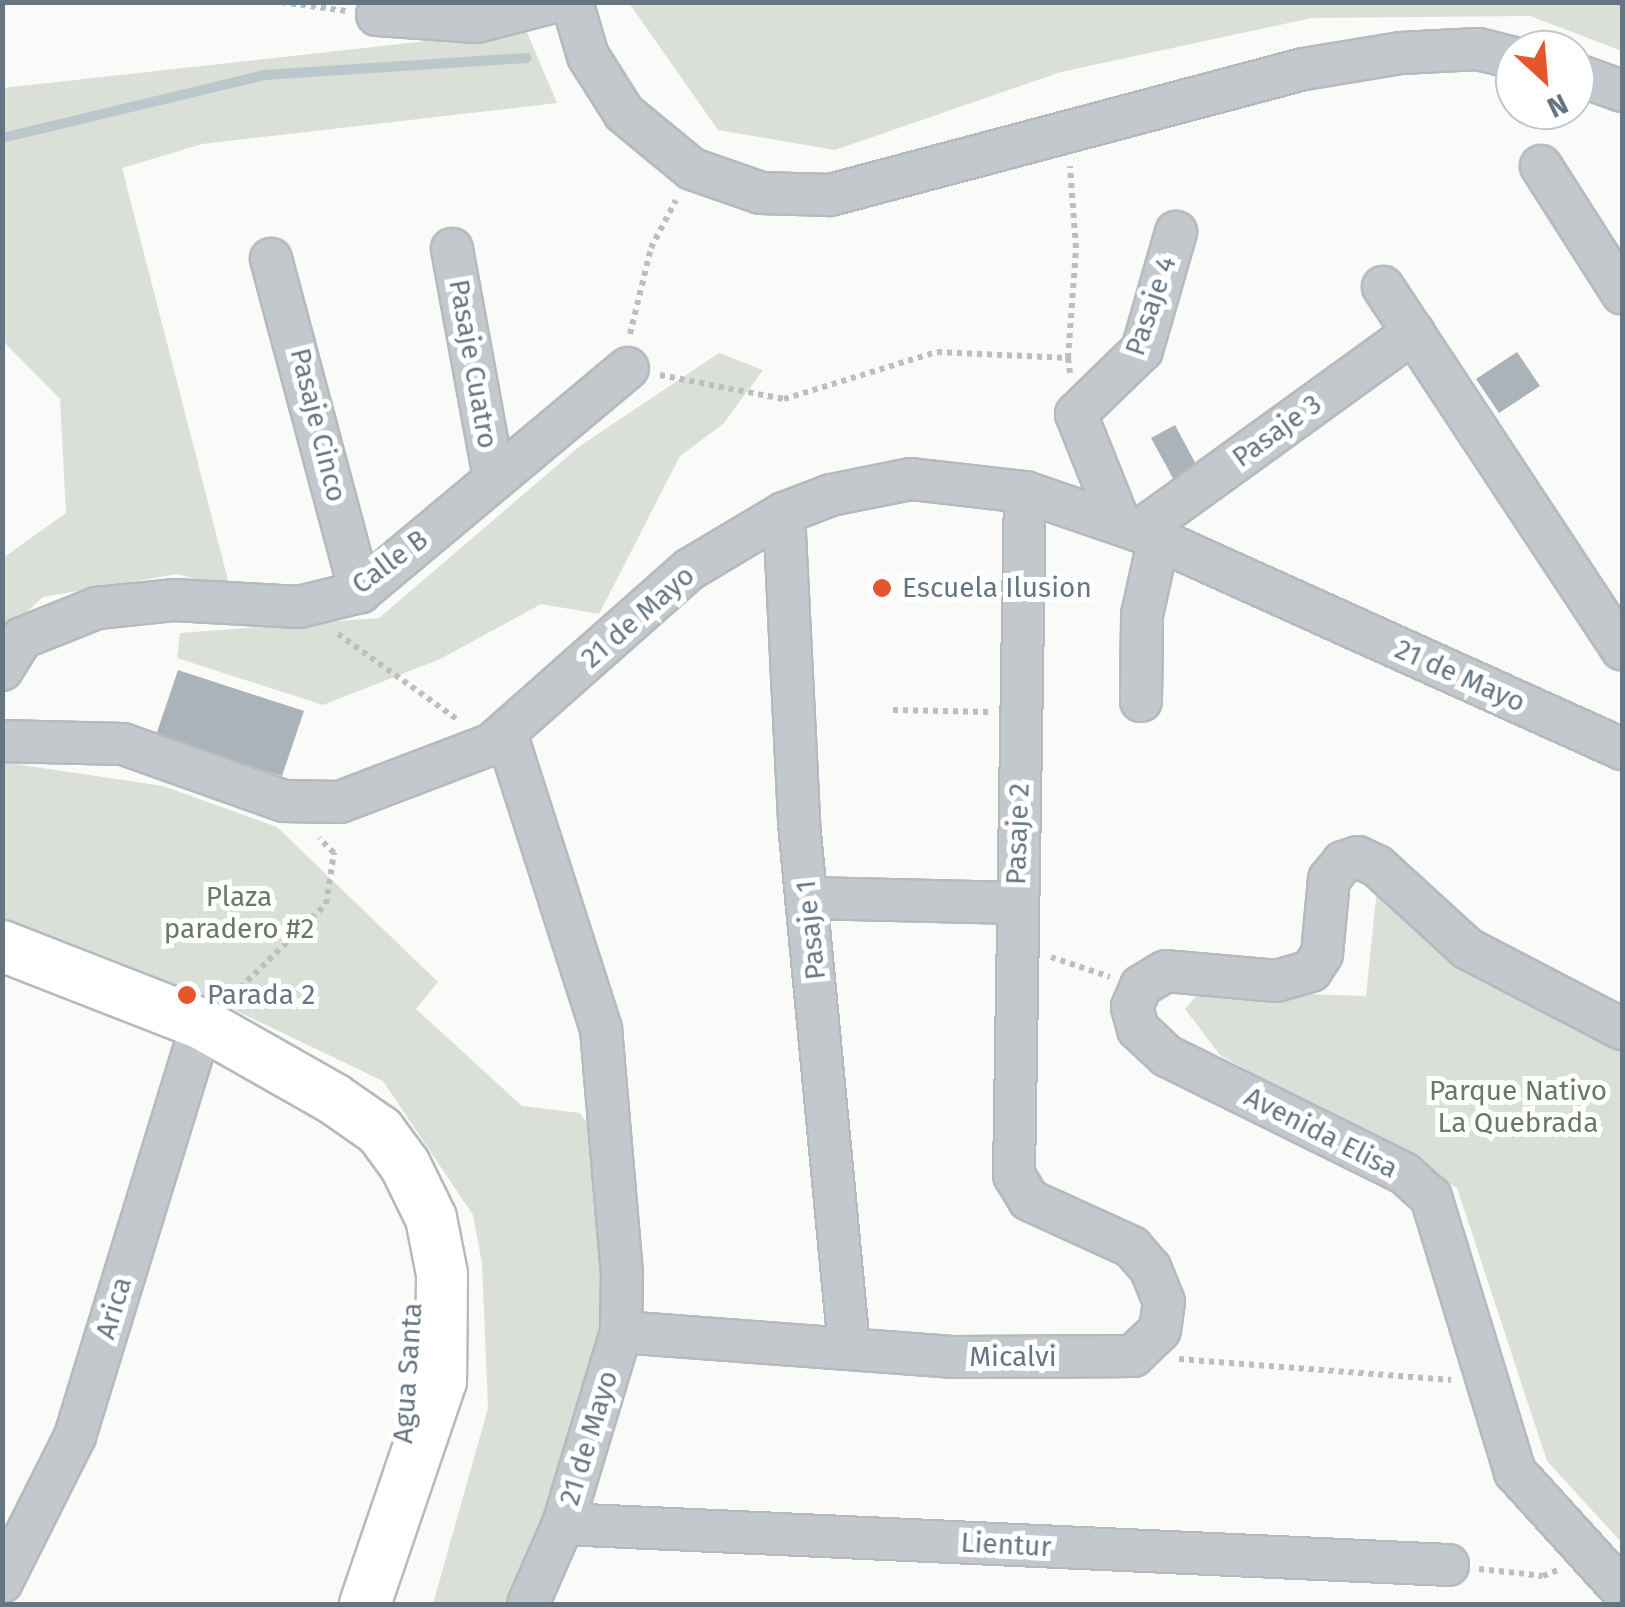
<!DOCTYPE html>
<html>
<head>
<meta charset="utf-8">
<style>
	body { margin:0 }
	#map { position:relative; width:1625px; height:1607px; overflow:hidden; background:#fafaf8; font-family:"Fira Sans",sans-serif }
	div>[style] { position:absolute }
	.green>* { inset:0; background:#dadfd7 }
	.stream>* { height:10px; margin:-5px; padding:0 5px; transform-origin:5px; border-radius:5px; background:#bbc7cb }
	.building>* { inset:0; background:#aab3b9 }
	.path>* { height:6px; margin-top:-3px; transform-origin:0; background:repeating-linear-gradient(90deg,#bbbfc2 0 5px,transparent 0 10px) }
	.roads { filter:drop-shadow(2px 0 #b5babe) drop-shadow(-2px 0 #b5babe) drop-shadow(0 2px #b5babe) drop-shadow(0 -2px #b5babe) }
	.minor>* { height:40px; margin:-20px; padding:0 20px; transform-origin:20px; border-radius:20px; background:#c3c8cc }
	.major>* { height:50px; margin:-25px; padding:0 25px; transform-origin:25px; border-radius:25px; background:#fff }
	.dots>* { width:28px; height:28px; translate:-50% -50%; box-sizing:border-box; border:5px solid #fff; border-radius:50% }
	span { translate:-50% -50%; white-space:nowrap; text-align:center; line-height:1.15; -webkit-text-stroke:10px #fff; paint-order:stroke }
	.street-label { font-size:28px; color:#657683 }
	.poi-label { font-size:28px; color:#657683 }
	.left { translate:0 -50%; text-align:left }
	.park-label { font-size:28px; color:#687a64 }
	.frame { position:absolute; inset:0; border:5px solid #657683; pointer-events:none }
	.north { position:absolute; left:1495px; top:30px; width:100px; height:100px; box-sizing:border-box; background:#fff; border:2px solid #c1c8cd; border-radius:50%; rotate:154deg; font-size:28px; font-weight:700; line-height:40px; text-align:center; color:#657683 }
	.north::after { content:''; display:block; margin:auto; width:35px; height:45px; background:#e4572e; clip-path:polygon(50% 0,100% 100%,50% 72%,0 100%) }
</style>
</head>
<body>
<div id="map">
	<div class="green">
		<i style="clip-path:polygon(1622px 2px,1622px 51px,1530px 16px,1312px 18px,1061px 72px,835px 150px,718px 130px,629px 3px)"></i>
		<i style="clip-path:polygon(526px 30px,557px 103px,202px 144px,122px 168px,230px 588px,177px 574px,43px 597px,3px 634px,3px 558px,66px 513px,60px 399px,3px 341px,3px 88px)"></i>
		<i style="clip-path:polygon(719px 353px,763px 370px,723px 424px,680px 456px,599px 614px,541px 604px,440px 659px,323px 705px,177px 658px,180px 633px,379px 618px,580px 446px)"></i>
		<i style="clip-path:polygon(2px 762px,163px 786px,277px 827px,438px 982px,416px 1009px,522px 1106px,580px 1113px,601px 1144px,610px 1298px,579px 1439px,507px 1604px,433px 1604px,488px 1408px,482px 1263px,473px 1215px,383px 1081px,222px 1004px,3px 919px)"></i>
		<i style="clip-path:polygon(1377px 889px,1622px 1047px,1622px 1543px,1547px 1461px,1457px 1188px,1220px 1055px,1185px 1009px,1200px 991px,1366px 996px)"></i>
	</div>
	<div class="stream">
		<i style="left:2px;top:138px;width:269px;rotate:-13.5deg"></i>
		<i style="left:264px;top:75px;width:263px;rotate:-3.7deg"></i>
	</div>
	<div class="building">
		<i style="clip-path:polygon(1517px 352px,1540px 386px,1499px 413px,1476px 379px)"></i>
		<i style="clip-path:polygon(1175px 425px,1199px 470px,1175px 482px,1151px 438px)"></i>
		<i style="clip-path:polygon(178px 670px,304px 711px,282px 776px,156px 735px)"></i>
	</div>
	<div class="path">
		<i style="left:281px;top:2px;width:66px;rotate:7.9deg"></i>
		<i style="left:630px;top:334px;width:89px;rotate:-76.3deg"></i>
		<i style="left:651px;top:248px;width:54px;rotate:-62.5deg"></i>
		<i style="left:1068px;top:358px;width:110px;rotate:-85.8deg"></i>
		<i style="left:1076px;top:248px;width:82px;rotate:-94.2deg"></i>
		<i style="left:660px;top:375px;width:126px;rotate:11deg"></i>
		<i style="left:784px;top:399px;width:160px;rotate:-17.1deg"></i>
		<i style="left:937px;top:352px;width:131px;rotate:2.6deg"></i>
		<i style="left:1068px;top:358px;width:15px;rotate:82deg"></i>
		<i style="left:338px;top:634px;width:148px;rotate:35.6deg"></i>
		<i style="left:893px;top:710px;width:97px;rotate:1.2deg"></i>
		<i style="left:1051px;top:957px;width:62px;rotate:18.7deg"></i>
		<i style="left:233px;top:995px;width:130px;rotate:-44.4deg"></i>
		<i style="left:326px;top:904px;width:52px;rotate:-81.1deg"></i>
		<i style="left:334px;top:853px;width:21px;rotate:-135deg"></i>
		<i style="left:1179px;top:1359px;width:273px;rotate:4.4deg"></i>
		<i style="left:1479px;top:1569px;width:64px;rotate:6.2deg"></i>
		<i style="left:1543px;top:1576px;width:18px;rotate:-22deg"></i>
	</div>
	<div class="roads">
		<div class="minor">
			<i style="left:572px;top:2px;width:56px;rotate:73.5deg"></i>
			<i style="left:588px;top:56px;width:67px;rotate:57.7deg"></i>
			<i style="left:624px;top:113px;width:88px;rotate:39.5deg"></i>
			<i style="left:692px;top:169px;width:73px;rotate:19.2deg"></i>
			<i style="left:761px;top:193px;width:69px;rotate:1.7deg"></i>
			<i style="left:830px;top:195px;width:490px;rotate:-14.9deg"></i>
			<i style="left:1304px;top:69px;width:98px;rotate:-9.4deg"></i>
			<i style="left:1401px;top:53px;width:77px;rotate:-3deg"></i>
			<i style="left:1478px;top:49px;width:38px;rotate:14deg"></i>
			<i style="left:377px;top:15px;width:100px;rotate:4deg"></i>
			<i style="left:477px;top:22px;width:80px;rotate:-14.6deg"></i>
			<i style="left:1575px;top:74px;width:50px;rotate:19.9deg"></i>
			<i style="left:1541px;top:166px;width:151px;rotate:57.5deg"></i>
			<i style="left:452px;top:249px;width:233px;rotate:79.6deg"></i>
			<i style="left:271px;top:259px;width:345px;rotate:75deg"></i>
			<i style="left:1383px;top:287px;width:434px;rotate:56.6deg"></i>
			<i style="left:784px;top:513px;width:310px;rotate:87.2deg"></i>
			<i style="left:799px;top:823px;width:526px;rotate:84.55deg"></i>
			<i style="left:1120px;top:524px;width:118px;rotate:-111.8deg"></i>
			<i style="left:1076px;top:414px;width:92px;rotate:-44.1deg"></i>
			<i style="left:1142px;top:350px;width:123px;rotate:-73.9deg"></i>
			<i style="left:1139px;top:531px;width:339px;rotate:-35.9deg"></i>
			<i style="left:2px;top:670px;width:38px;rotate:-58deg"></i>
			<i style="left:22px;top:638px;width:81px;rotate:-21.8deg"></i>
			<i style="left:97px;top:608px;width:77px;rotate:-5.9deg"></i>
			<i style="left:174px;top:600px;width:125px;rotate:3.2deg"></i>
			<i style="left:299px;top:607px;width:63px;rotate:-13.8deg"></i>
			<i style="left:360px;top:592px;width:349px;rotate:-39.9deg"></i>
			<i style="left:1141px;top:701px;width:86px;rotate:-89.3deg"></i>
			<i style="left:1142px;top:615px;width:79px;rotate:-77.6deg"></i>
			<i style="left:506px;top:733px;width:311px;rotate:72.2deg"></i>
			<i style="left:601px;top:1029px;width:245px;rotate:85.1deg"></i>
			<i style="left:622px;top:1273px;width:59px;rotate:91deg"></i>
			<i style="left:621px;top:1332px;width:201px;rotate:106.8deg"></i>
			<i style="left:563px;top:1524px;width:87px;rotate:113.6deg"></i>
			<i style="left:2px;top:741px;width:121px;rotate:1.4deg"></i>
			<i style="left:123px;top:744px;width:171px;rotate:19.5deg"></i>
			<i style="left:284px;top:801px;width:56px;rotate:1deg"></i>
			<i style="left:340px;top:802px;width:163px;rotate:-20.9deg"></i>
			<i style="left:492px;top:744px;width:264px;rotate:-41.5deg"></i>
			<i style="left:690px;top:569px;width:109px;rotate:-30.8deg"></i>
			<i style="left:784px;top:513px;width:50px;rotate:-21deg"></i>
			<i style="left:831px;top:495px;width:82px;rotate:-11.3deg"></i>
			<i style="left:911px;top:479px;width:115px;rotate:6.5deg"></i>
			<i style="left:1025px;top:492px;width:120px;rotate:18.9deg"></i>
			<i style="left:1139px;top:531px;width:530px;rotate:24.29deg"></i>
			<i style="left:809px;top:898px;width:207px;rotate:1.4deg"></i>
			<i style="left:1622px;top:1029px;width:174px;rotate:-152.5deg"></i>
			<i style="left:1468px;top:949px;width:123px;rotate:-137.6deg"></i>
			<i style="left:1377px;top:866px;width:21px;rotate:-155deg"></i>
			<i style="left:1358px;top:857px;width:16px;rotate:162deg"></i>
			<i style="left:1343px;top:862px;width:22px;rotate:129deg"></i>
			<i style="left:1329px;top:879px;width:75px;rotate:95.3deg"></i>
			<i style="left:1322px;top:954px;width:20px;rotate:123deg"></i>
			<i style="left:1311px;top:971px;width:35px;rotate:164deg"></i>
			<i style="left:1277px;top:981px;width:111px;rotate:-174.9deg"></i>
			<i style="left:1166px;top:971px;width:29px;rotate:149deg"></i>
			<i style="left:1141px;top:986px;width:23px;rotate:113deg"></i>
			<i style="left:1132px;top:1007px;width:23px;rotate:75deg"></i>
			<i style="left:1138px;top:1029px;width:40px;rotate:43deg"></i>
			<i style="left:1167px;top:1056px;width:264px;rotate:26.3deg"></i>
			<i style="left:1404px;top:1173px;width:36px;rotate:42deg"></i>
			<i style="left:1431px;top:1197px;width:288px;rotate:73deg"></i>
			<i style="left:1515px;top:1472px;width:159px;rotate:47.8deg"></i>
			<i style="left:621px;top:1332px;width:335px;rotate:4.3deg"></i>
			<i style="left:955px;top:1357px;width:178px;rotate:-0.3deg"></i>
			<i style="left:1133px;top:1356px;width:37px;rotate:-44deg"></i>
			<i style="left:1160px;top:1330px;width:28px;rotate:-82deg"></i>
			<i style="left:1164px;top:1302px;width:37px;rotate:-112deg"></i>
			<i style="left:1150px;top:1268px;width:28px;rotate:-131deg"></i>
			<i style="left:1132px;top:1247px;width:113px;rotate:-155.5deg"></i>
			<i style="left:1029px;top:1200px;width:29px;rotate:-121deg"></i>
			<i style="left:1014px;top:1175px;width:683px;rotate:-89.08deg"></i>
			<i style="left:563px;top:1524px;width:886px;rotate:2.65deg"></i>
			<i style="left:2px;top:1582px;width:163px;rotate:-63.4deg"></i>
			<i style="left:75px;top:1436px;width:431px;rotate:-72.9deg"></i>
		</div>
		<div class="major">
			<i style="left:2px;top:946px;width:215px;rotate:21.3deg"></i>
			<i style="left:202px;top:1024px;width:152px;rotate:29.6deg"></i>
			<i style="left:334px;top:1099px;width:56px;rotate:34.8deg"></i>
			<i style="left:380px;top:1131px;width:42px;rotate:53.7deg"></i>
			<i style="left:405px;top:1165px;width:59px;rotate:63.9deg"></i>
			<i style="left:431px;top:1218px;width:57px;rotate:78.9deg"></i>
			<i style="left:442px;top:1274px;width:107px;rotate:90.5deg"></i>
			<i style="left:441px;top:1381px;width:236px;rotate:108.8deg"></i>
		</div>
	</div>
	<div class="dots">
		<i style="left:882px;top:588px;background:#e4572e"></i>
		<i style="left:187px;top:995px;background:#e4572e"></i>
	</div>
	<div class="street-label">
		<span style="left:1151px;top:306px;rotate:-71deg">Pasaje 4</span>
		<span style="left:473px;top:364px;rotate:80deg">Pasaje Cuatro</span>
		<span style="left:318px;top:425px;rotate:76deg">Pasaje Cinco</span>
		<span style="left:1277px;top:431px;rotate:-36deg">Pasaje 3</span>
		<span style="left:390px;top:562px;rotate:-37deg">Calle B</span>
		<span style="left:638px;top:617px;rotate:-41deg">21 de Mayo</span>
		<span style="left:1460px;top:676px;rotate:24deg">21 de Mayo</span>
		<span style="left:1018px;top:834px;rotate:-88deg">Pasaje 2</span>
		<span style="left:811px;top:930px;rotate:-96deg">Pasaje 1</span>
		<span style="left:1321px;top:1133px;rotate:27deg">Avenida Elisa</span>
		<span style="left:114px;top:1308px;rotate:-73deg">Arica</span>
		<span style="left:1013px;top:1357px">Micalvi</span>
		<span style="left:408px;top:1373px;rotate:-86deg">Agua Santa</span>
		<span style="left:589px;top:1438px;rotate:-73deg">21 de Mayo</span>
		<span style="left:1006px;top:1545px;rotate:3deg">Lientur</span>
	</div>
	<div class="poi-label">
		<span class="left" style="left:902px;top:588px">Escuela Ilusion</span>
		<span class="left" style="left:207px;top:995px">Parada 2</span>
	</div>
	<div class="park-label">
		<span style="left:239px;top:913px">Plaza<br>paradero #2</span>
		<span style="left:1518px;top:1107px">Parque Nativo<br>La Quebrada</span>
	</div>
	<div class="frame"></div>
	<div class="north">N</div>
</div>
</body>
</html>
